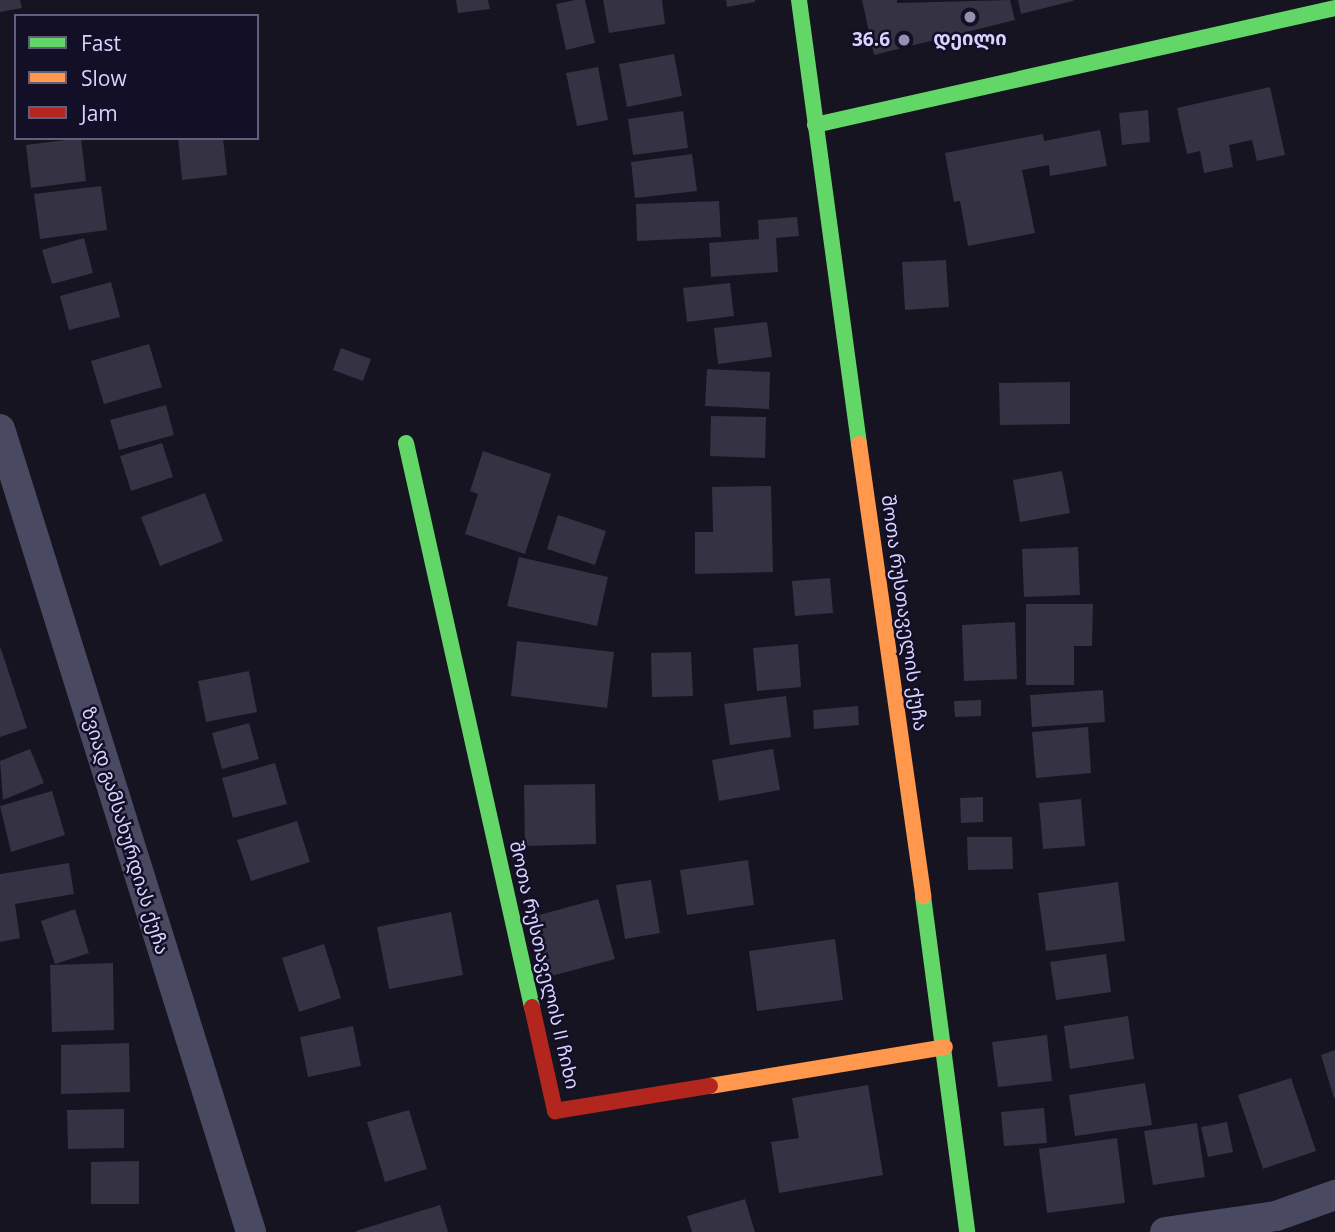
<!DOCTYPE html>
<html>
<head>
<meta charset="utf-8">
<style>
	body { margin:0 }
	#map { position:relative; width:1335px; height:1232px; overflow:hidden; background:#161421; font-family:"Open Sans","Noto Sans Georgian",sans-serif }
	div>[style] { position:absolute }
	.building>* { inset:0; background:#343243 }
	.street>* { height:30px; margin:-15px; padding:0 15px; transform-origin:15px; border-radius:15px; background:#4a4962 }
	.fast>* { height:16px; margin:-8px; padding:0 8px; transform-origin:8px; border-radius:8px; background:#63d668 }
	.slow>* { height:16px; margin:-8px; padding:0 8px; transform-origin:8px; border-radius:8px; background:#ff974d }
	.jam>* { height:16px; margin:-8px; padding:0 8px; transform-origin:8px; border-radius:8px; background:#b3261e }
	.dots>* { width:19px; height:19px; translate:-50% -50%; box-sizing:border-box; border:4px solid #130f26; border-radius:50% }
	span { translate:-50% -50%; white-space:nowrap; text-align:center; line-height:1.15; -webkit-text-stroke:5px #130f26; paint-order:stroke }
	.poi-label { font-size:19px; color:#d9d4ff; font-weight:700 }
	.right { translate:-100% -50%; text-align:right }
	.street-label { font-size:19px; color:#d9d4ff }
	.legend { position:absolute; left:14px; top:14px; width:245px; height:126px; box-sizing:border-box; background:#130f26; border:2px solid #625e7d; margin:0; padding:9px 12px; list-style:none; font-size:21px; color:#d9d4ff }
	.legend li { display:flex; align-items:center; gap:14px; height:35px }
	.legend b { width:35px; border:2px solid #625e7d }
</style>
</head>
<body>
<div id="map">
	<div class="building">
		<i style="clip-path:polygon(0 0,20px 0,22px 8px,0 12px)"></i>
		<i style="clip-path:polygon(456px 0,488px 0,490px 9px,458px 13px)"></i>
		<i style="clip-path:polygon(575px 0,585px 0,595px 43px,566px 50px,556px 4px)"></i>
		<i style="clip-path:polygon(603px 0,662px 0,665px 24px,609px 33px)"></i>
		<i style="clip-path:polygon(726px 0,755px 0,755px 2px,727px 7px)"></i>
		<i style="clip-path:polygon(862px 0,897px 0,897px 3px,1010px 0,1015px 20px,874px 55px)"></i>
		<i style="clip-path:polygon(1018px 0,1073px 0,1073px 1px,1021px 14px)"></i>
		<i style="clip-path:polygon(674px 54px,682px 96px,627px 107px,619px 64px)"></i>
		<i style="clip-path:polygon(598px 67px,608px 120px,577px 126px,566px 73px)"></i>
		<i style="clip-path:polygon(1270px 87px,1285px 155px,1257px 161px,1252px 140px,1229px 145px,1233px 167px,1204px 173px,1200px 151px,1187px 154px,1177px 108px)"></i>
		<i style="clip-path:polygon(1148px 110px,1150px 142px,1122px 145px,1119px 113px)"></i>
		<i style="clip-path:polygon(683px 111px,688px 148px,633px 155px,628px 119px)"></i>
		<i style="clip-path:polygon(1100px 130px,1107px 166px,1050px 176px,1049px 165px,1022px 170px,1035px 233px,968px 246px,960px 201px,954px 202px,945px 153px,1043px 134px,1044px 141px)"></i>
		<i style="clip-path:polygon(81px 138px,86px 181px,31px 188px,26px 145px)"></i>
		<i style="clip-path:polygon(178px 138px,223px 138px,227px 175px,182px 180px)"></i>
		<i style="clip-path:polygon(692px 154px,697px 191px,635px 198px,631px 162px)"></i>
		<i style="clip-path:polygon(101px 186px,107px 230px,40px 239px,34px 194px)"></i>
		<i style="clip-path:polygon(719px 201px,721px 237px,637px 241px,636px 204px)"></i>
		<i style="clip-path:polygon(797px 217px,799px 236px,776px 238px,778px 272px,711px 277px,709px 243px,759px 239px,758px 220px)"></i>
		<i style="clip-path:polygon(84px 238px,93px 273px,52px 284px,42px 250px)"></i>
		<i style="clip-path:polygon(946px 260px,949px 307px,905px 310px,902px 262px)"></i>
		<i style="clip-path:polygon(111px 282px,120px 317px,69px 330px,60px 296px)"></i>
		<i style="clip-path:polygon(730px 283px,734px 316px,687px 322px,683px 288px)"></i>
		<i style="clip-path:polygon(767px 322px,772px 357px,718px 364px,714px 328px)"></i>
		<i style="clip-path:polygon(149px 344px,162px 387px,104px 404px,91px 361px)"></i>
		<i style="clip-path:polygon(341px 348px,371px 359px,363px 381px,333px 370px)"></i>
		<i style="clip-path:polygon(707px 369px,770px 372px,769px 409px,705px 406px)"></i>
		<i style="clip-path:polygon(1070px 382px,1070px 424px,1000px 425px,999px 383px)"></i>
		<i style="clip-path:polygon(166px 405px,174px 435px,119px 450px,110px 420px)"></i>
		<i style="clip-path:polygon(711px 416px,766px 417px,765px 458px,710px 456px)"></i>
		<i style="clip-path:polygon(162px 443px,173px 477px,131px 491px,120px 456px)"></i>
		<i style="clip-path:polygon(483px 451px,551px 474px,525px 554px,465px 534px,478px 494px,470px 491px)"></i>
		<i style="clip-path:polygon(1062px 471px,1070px 513px,1020px 522px,1013px 480px)"></i>
		<i style="clip-path:polygon(771px 486px,773px 572px,695px 574px,695px 532px,713px 532px,712px 487px)"></i>
		<i style="clip-path:polygon(205px 493px,223px 541px,160px 566px,141px 517px)"></i>
		<i style="clip-path:polygon(558px 515px,606px 531px,595px 565px,547px 549px)"></i>
		<i style="clip-path:polygon(1078px 547px,1080px 595px,1024px 597px,1022px 549px)"></i>
		<i style="clip-path:polygon(519px 557px,608px 577px,597px 626px,507px 606px)"></i>
		<i style="clip-path:polygon(830px 578px,833px 613px,795px 616px,792px 581px)"></i>
		<i style="clip-path:polygon(1026px 604px,1093px 604px,1092px 646px,1074px 646px,1074px 685px,1026px 685px)"></i>
		<i style="clip-path:polygon(1015px 622px,1017px 679px,964px 681px,962px 625px)"></i>
		<i style="clip-path:polygon(517px 641px,614px 652px,607px 708px,511px 696px)"></i>
		<i style="clip-path:polygon(798px 644px,801px 687px,757px 691px,753px 648px)"></i>
		<i style="clip-path:polygon(0 646px,27px 728px,0 737px)"></i>
		<i style="clip-path:polygon(691px 652px,693px 696px,652px 697px,651px 653px)"></i>
		<i style="clip-path:polygon(249px 671px,257px 712px,206px 722px,198px 681px)"></i>
		<i style="clip-path:polygon(1103px 690px,1105px 722px,1032px 727px,1030px 695px)"></i>
		<i style="clip-path:polygon(786px 696px,791px 737px,730px 745px,724px 704px)"></i>
		<i style="clip-path:polygon(981px 700px,981px 716px,955px 717px,954px 701px)"></i>
		<i style="clip-path:polygon(858px 706px,859px 725px,814px 729px,813px 710px)"></i>
		<i style="clip-path:polygon(249px 723px,259px 759px,222px 769px,212px 733px)"></i>
		<i style="clip-path:polygon(1088px 727px,1091px 773px,1036px 778px,1032px 732px)"></i>
		<i style="clip-path:polygon(30px 749px,44px 783px,3px 800px,0 761px)"></i>
		<i style="clip-path:polygon(773px 749px,780px 790px,719px 801px,712px 760px)"></i>
		<i style="clip-path:polygon(275px 763px,287px 804px,233px 818px,222px 778px)"></i>
		<i style="clip-path:polygon(595px 784px,596px 844px,525px 846px,524px 785px)"></i>
		<i style="clip-path:polygon(52px 791px,65px 835px,11px 852px,0 806px)"></i>
		<i style="clip-path:polygon(983px 797px,983px 822px,961px 823px,960px 798px)"></i>
		<i style="clip-path:polygon(1081px 799px,1085px 846px,1043px 849px,1039px 803px)"></i>
		<i style="clip-path:polygon(297px 821px,310px 862px,251px 881px,237px 840px)"></i>
		<i style="clip-path:polygon(967px 837px,1012px 837px,1013px 869px,968px 870px)"></i>
		<i style="clip-path:polygon(748px 860px,754px 905px,687px 915px,680px 870px)"></i>
		<i style="clip-path:polygon(69px 863px,74px 894px,15px 904px,20px 938px,0 942px,0 874px)"></i>
		<i style="clip-path:polygon(651px 880px,660px 933px,625px 939px,616px 885px)"></i>
		<i style="clip-path:polygon(1118px 882px,1125px 941px,1046px 951px,1038px 893px)"></i>
		<i style="clip-path:polygon(598px 899px,615px 959px,544px 978px,528px 918px)"></i>
		<i style="clip-path:polygon(75px 909px,89px 953px,55px 964px,41px 921px)"></i>
		<i style="clip-path:polygon(451px 912px,463px 975px,389px 989px,377px 927px)"></i>
		<i style="clip-path:polygon(835px 939px,843px 1000px,757px 1011px,749px 951px)"></i>
		<i style="clip-path:polygon(324px 944px,341px 998px,299px 1012px,282px 958px)"></i>
		<i style="clip-path:polygon(1106px 954px,1111px 992px,1056px 1000px,1050px 962px)"></i>
		<i style="clip-path:polygon(113px 963px,114px 1030px,52px 1032px,50px 965px)"></i>
		<i style="clip-path:polygon(1128px 1016px,1134px 1059px,1070px 1069px,1064px 1026px)"></i>
		<i style="clip-path:polygon(353px 1026px,361px 1066px,308px 1077px,300px 1037px)"></i>
		<i style="clip-path:polygon(1047px 1035px,1052px 1081px,998px 1087px,992px 1042px)"></i>
		<i style="clip-path:polygon(129px 1043px,130px 1092px,61px 1094px,61px 1045px)"></i>
		<i style="clip-path:polygon(1335px 1050px,1335px 1098px,1334px 1098px,1321px 1055px)"></i>
		<i style="clip-path:polygon(1291px 1078px,1316px 1151px,1263px 1169px,1238px 1095px)"></i>
		<i style="clip-path:polygon(1145px 1083px,1152px 1125px,1075px 1136px,1069px 1095px)"></i>
		<i style="clip-path:polygon(868px 1085px,883px 1175px,779px 1193px,771px 1142px,799px 1138px,792px 1098px)"></i>
		<i style="clip-path:polygon(1044px 1108px,1047px 1143px,1004px 1146px,1001px 1112px)"></i>
		<i style="clip-path:polygon(124px 1109px,124px 1148px,68px 1149px,67px 1110px)"></i>
		<i style="clip-path:polygon(409px 1110px,427px 1169px,385px 1182px,367px 1122px)"></i>
		<i style="clip-path:polygon(1227px 1122px,1233px 1152px,1208px 1157px,1201px 1127px)"></i>
		<i style="clip-path:polygon(1197px 1123px,1205px 1177px,1153px 1185px,1144px 1131px)"></i>
		<i style="clip-path:polygon(1117px 1138px,1125px 1203px,1047px 1213px,1039px 1149px)"></i>
		<i style="clip-path:polygon(139px 1161px,139px 1204px,91px 1204px,91px 1162px)"></i>
		<i style="clip-path:polygon(745px 1199px,755px 1232px,692px 1232px,687px 1216px)"></i>
		<i style="clip-path:polygon(440px 1205px,448px 1232px,356px 1232px,356px 1231px)"></i>
	</div>
	<div class="street">
		<i style="left:0;top:429px;width:841px;rotate:72.64deg"></i>
		<i style="left:1165px;top:1232px;width:112px;rotate:-8.2deg"></i>
		<i style="left:1276px;top:1216px;width:63px;rotate:-19.6deg"></i>
	</div>
	<div class="fast">
		<i style="left:799px;top:0;width:448px;rotate:82.3deg"></i>
		<i style="left:815px;top:125px;width:533px;rotate:-12.68deg"></i>
		<i style="left:406px;top:443px;width:578px;rotate:77.41deg"></i>
		<i style="left:923px;top:896px;width:339px;rotate:82.5deg"></i>
	</div>
	<div class="slow">
		<i style="left:859px;top:444px;width:457px;rotate:81.9deg"></i>
		<i style="left:710px;top:1086px;width:238px;rotate:-9.4deg"></i>
	</div>
	<div class="jam">
		<i style="left:532px;top:1007px;width:107px;rotate:77.5deg"></i>
		<i style="left:555px;top:1111px;width:157px;rotate:-9.2deg"></i>
	</div>
	<div class="dots">
		<i style="left:970px;top:17px;background:#9591b1"></i>
		<i style="left:904px;top:40px;background:#9591b1"></i>
	</div>
	<div class="poi-label">
		<span style="left:970px;top:39px">დეილი</span>
		<span class="right" style="left:890px;top:40px">36.6</span>
	</div>
	<div class="street-label">
		<span style="left:904px;top:613px;rotate:82deg">შოთა რუსთაველის ქუჩა</span>
		<span style="left:125px;top:831px;rotate:73deg">ზვიად გამსახურდიას ქუჩა</span>
		<span style="left:544px;top:965px;rotate:77deg">შოთა რუსთაველის II ჩიხი</span>
	</div>
	<ul class="legend">
	<li><b style="height:9px;background:#63d668"></b>Fast</li>
	<li><b style="height:9px;background:#ff974d"></b>Slow</li>
	<li><b style="height:9px;background:#b3261e"></b>Jam</li>
	</ul>
</div>
</body>
</html>
